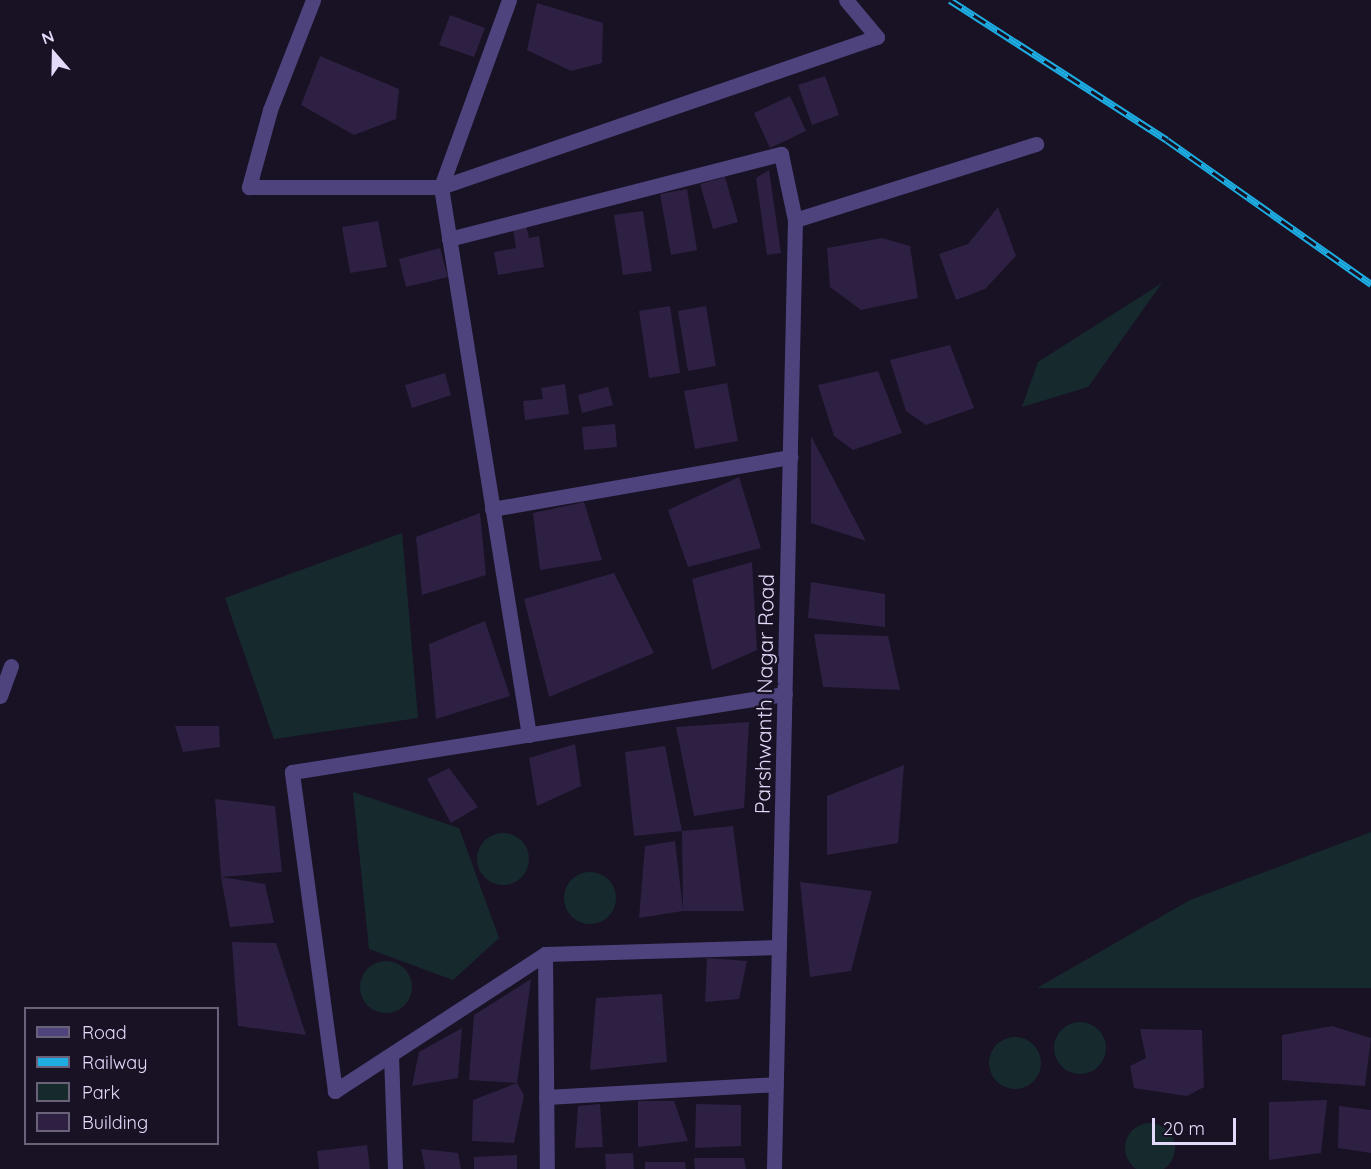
<!DOCTYPE html>
<html>
<head>
<meta charset="utf-8">
<style>
	body { margin:0 }
	#map { position:relative; width:1371px; height:1169px; overflow:hidden; background:#181224; font-family:Quicksand,sans-serif }
	div>[style] { position:absolute }
	.green>* { inset:0; background:#162a2e }
	.round { border-radius:50% }
	.building>* { inset:0; background:#2d2043 }
	.minor>* { height:15px; margin:-7.5px; padding:0 7.5px; transform-origin:7.5px; border-radius:7.5px; background:#4f437e }
	.rail>* { height:7px; margin-top:-3.5px; transform-origin:0; background:repeating-linear-gradient(90deg,#181224 0 14px,#1dade3 0 28px); box-sizing:border-box; border-block:2px solid #1dade3 }
	span { translate:-50% -50%; white-space:nowrap; text-align:center; line-height:1.15; -webkit-text-stroke:5px #181224; paint-order:stroke }
	.street-label { font-size:21px; color:#e3dafa }
	.legend { position:absolute; left:24px; top:1007px; width:195px; height:138px; box-sizing:border-box; background:#181224; border:2px solid #69627a; margin:0; padding:8px 10px; list-style:none; font-size:18px; color:#e3dafa }
	.legend li { display:flex; align-items:center; gap:12px; height:30px }
	.legend b { width:30px; border:2px solid #69627a }
	.north { position:absolute; left:24px; top:24px; width:60px; height:60px; -webkit-text-stroke:4px #181224; paint-order:stroke; rotate:340deg; font-size:16px; font-weight:700; line-height:24px; text-align:center; color:#e3dafa }
	.north::after { content:''; display:block; margin:auto; width:21px; height:27px; background:#e3dafa; clip-path:polygon(50% 0,100% 100%,50% 72%,0 100%) }
	.scale { position:absolute; left:1152px; top:1118px; width:84px; height:27px; box-sizing:border-box; border:3px solid #e3dafa; border-top:0; padding-left:8px; font-size:18px; line-height:21px; white-space:nowrap; color:#e3dafa; -webkit-text-stroke:4px #181224; paint-order:stroke }
</style>
</head>
<body>
<div id="map">
	<div class="green">
		<i style="clip-path:polygon(1162px 283px,1088px 387px,1022px 407px,1038px 362px)"></i>
		<i style="clip-path:polygon(402px 533px,418px 718px,274px 739px,225px 598px)"></i>
		<i style="clip-path:polygon(353px 792px,459px 828px,499px 938px,453px 980px,369px 949px)"></i>
		<i style="clip-path:polygon(1371px 832px,1371px 988px,1037px 988px,1190px 900px)"></i>
		<i class="round" style="left:477px;top:833px;width:52px;height:52px"></i>
		<i class="round" style="left:564px;top:872px;width:52px;height:52px"></i>
		<i class="round" style="left:360px;top:961px;width:52px;height:52px"></i>
		<i class="round" style="left:1054px;top:1022px;width:52px;height:52px"></i>
		<i class="round" style="left:989px;top:1037px;width:52px;height:52px"></i>
		<i class="round" style="left:1125px;top:1123px;width:50px;height:50px"></i>
	</div>
	<div class="building">
		<i style="clip-path:polygon(537px 3px,603px 23px,602px 63px,571px 71px,527px 50px)"></i>
		<i style="clip-path:polygon(450px 15px,485px 28px,474px 57px,439px 45px)"></i>
		<i style="clip-path:polygon(320px 56px,399px 89px,396px 119px,354px 135px,301px 105px)"></i>
		<i style="clip-path:polygon(825px 76px,839px 115px,812px 125px,798px 85px)"></i>
		<i style="clip-path:polygon(790px 96px,806px 131px,770px 148px,754px 113px)"></i>
		<i style="clip-path:polygon(769px 170px,781px 253px,767px 255px,756px 178px)"></i>
		<i style="clip-path:polygon(725px 177px,738px 222px,713px 229px,700px 184px)"></i>
		<i style="clip-path:polygon(687px 189px,697px 250px,671px 255px,660px 194px)"></i>
		<i style="clip-path:polygon(998px 207px,1016px 256px,985px 289px,956px 300px,939px 254px,968px 244px)"></i>
		<i style="clip-path:polygon(643px 211px,652px 271px,623px 275px,614px 215px)"></i>
		<i style="clip-path:polygon(378px 221px,387px 267px,350px 273px,342px 227px)"></i>
		<i style="clip-path:polygon(526px 225px,529px 238px,539px 236px,544px 267px,498px 275px,494px 252px,516px 248px,513px 228px)"></i>
		<i style="clip-path:polygon(882px 238px,910px 246px,918px 298px,861px 310px,830px 287px,827px 248px)"></i>
		<i style="clip-path:polygon(440px 248px,448px 277px,406px 287px,399px 259px)"></i>
		<i style="clip-path:polygon(670px 306px,680px 373px,649px 378px,639px 311px)"></i>
		<i style="clip-path:polygon(706px 306px,716px 366px,688px 371px,678px 311px)"></i>
		<i style="clip-path:polygon(950px 345px,974px 408px,926px 425px,906px 411px,890px 360px)"></i>
		<i style="clip-path:polygon(878px 371px,902px 433px,853px 450px,834px 436px,818px 385px)"></i>
		<i style="clip-path:polygon(445px 373px,451px 395px,412px 408px,405px 385px)"></i>
		<i style="clip-path:polygon(727px 383px,738px 441px,695px 449px,684px 391px)"></i>
		<i style="clip-path:polygon(565px 384px,569px 414px,525px 420px,523px 401px,543px 399px,541px 388px)"></i>
		<i style="clip-path:polygon(608px 387px,613px 405px,582px 413px,578px 395px)"></i>
		<i style="clip-path:polygon(615px 424px,617px 447px,584px 450px,582px 427px)"></i>
		<i style="clip-path:polygon(811px 436px,866px 541px,811px 523px)"></i>
		<i style="clip-path:polygon(739px 477px,761px 548px,688px 567px,668px 510px)"></i>
		<i style="clip-path:polygon(584px 502px,602px 560px,540px 570px,533px 513px)"></i>
		<i style="clip-path:polygon(480px 513px,486px 575px,422px 595px,416px 537px)"></i>
		<i style="clip-path:polygon(752px 562px,757px 650px,712px 670px,692px 579px)"></i>
		<i style="clip-path:polygon(614px 573px,654px 653px,549px 697px,524px 599px)"></i>
		<i style="clip-path:polygon(811px 582px,885px 594px,885px 627px,808px 618px)"></i>
		<i style="clip-path:polygon(485px 621px,510px 696px,436px 719px,429px 644px)"></i>
		<i style="clip-path:polygon(814px 634px,888px 636px,900px 690px,823px 687px)"></i>
		<i style="clip-path:polygon(749px 722px,744px 808px,694px 816px,676px 727px)"></i>
		<i style="clip-path:polygon(175px 726px,219px 726px,220px 747px,183px 752px)"></i>
		<i style="clip-path:polygon(575px 744px,581px 786px,537px 806px,529px 758px)"></i>
		<i style="clip-path:polygon(665px 746px,682px 831px,634px 836px,625px 752px)"></i>
		<i style="clip-path:polygon(904px 765px,898px 843px,827px 855px,827px 796px)"></i>
		<i style="clip-path:polygon(449px 768px,478px 807px,451px 823px,427px 779px)"></i>
		<i style="clip-path:polygon(215px 799px,275px 806px,282px 872px,221px 877px,265px 884px,274px 923px,230px 927px,221px 877px)"></i>
		<i style="clip-path:polygon(733px 826px,744px 911px,683px 911px,639px 918px,645px 846px,675px 841px,683px 909px,682px 831px)"></i>
		<i style="clip-path:polygon(800px 882px,872px 891px,851px 971px,810px 977px)"></i>
		<i style="clip-path:polygon(232px 942px,276px 943px,306px 1035px,238px 1026px)"></i>
		<i style="clip-path:polygon(707px 958px,747px 961px,739px 999px,705px 1002px)"></i>
		<i style="clip-path:polygon(531px 979px,517px 1083px,469px 1080px,474px 1015px)"></i>
		<i style="clip-path:polygon(662px 994px,667px 1062px,590px 1070px,596px 998px)"></i>
		<i style="clip-path:polygon(1332px 1026px,1371px 1038px,1365px 1086px,1282px 1080px,1282px 1035px)"></i>
		<i style="clip-path:polygon(462px 1028px,458px 1078px,412px 1086px,419px 1052px)"></i>
		<i style="clip-path:polygon(1140px 1029px,1202px 1030px,1204px 1087px,1187px 1096px,1134px 1088px,1130px 1066px,1146px 1058px)"></i>
		<i style="clip-path:polygon(517px 1083px,524px 1095px,514px 1143px,472px 1141px,473px 1100px)"></i>
		<i style="clip-path:polygon(1327px 1100px,1321px 1153px,1269px 1160px,1269px 1102px)"></i>
		<i style="clip-path:polygon(638px 1101px,674px 1101px,688px 1141px,638px 1147px)"></i>
		<i style="clip-path:polygon(600px 1104px,603px 1147px,575px 1148px,578px 1106px)"></i>
		<i style="clip-path:polygon(696px 1104px,741px 1105px,741px 1146px,695px 1148px)"></i>
		<i style="clip-path:polygon(1339px 1106px,1371px 1110px,1371px 1153px,1338px 1148px)"></i>
		<i style="clip-path:polygon(367px 1145px,370px 1169px,319px 1169px,317px 1151px)"></i>
		<i style="clip-path:polygon(421px 1149px,458px 1153px,461px 1169px,425px 1169px)"></i>
		<i style="clip-path:polygon(633px 1153px,634px 1169px,606px 1169px,605px 1154px)"></i>
		<i style="clip-path:polygon(517px 1155px,517px 1169px,474px 1169px,474px 1157px)"></i>
		<i style="clip-path:polygon(694px 1158px,744px 1158px,746px 1169px,695px 1169px)"></i>
		<i style="clip-path:polygon(645px 1162px,685px 1162px,686px 1169px,645px 1169px)"></i>
	</div>
	<div class="minor">
		<i style="left:313px;top:0;width:118px;rotate:111.4deg"></i>
		<i style="left:270px;top:110px;width:80px;rotate:105.3deg"></i>
		<i style="left:249px;top:187px;width:192px"></i>
		<i style="left:441px;top:187px;width:461px;rotate:-19deg"></i>
		<i style="left:877px;top:37px;width:48px;rotate:-130deg"></i>
		<i style="left:509px;top:0;width:199px;rotate:110deg"></i>
		<i style="left:441px;top:187px;width:555px;rotate:80.88deg"></i>
		<i style="left:795px;top:220px;width:253px;rotate:-17.5deg"></i>
		<i style="left:449px;top:239px;width:343px;rotate:-14.4deg"></i>
		<i style="left:781px;top:154px;width:67px;rotate:78deg"></i>
		<i style="left:795px;top:220px;width:949px;rotate:91.27deg"></i>
		<i style="left:492px;top:509px;width:303px;rotate:-9.9deg"></i>
		<i style="left:0;top:696px;width:32px;rotate:-70deg"></i>
		<i style="left:779px;top:947px;width:234px;rotate:178.3deg"></i>
		<i style="left:545px;top:954px;width:251px;rotate:146.9deg"></i>
		<i style="left:335px;top:1091px;width:322px;rotate:-97.7deg"></i>
		<i style="left:292px;top:772px;width:499px;rotate:-9deg"></i>
		<i style="left:545px;top:954px;width:215px;rotate:89.5deg"></i>
		<i style="left:391px;top:1055px;width:114px;rotate:88deg"></i>
		<i style="left:546px;top:1097px;width:230px;rotate:-3.2deg"></i>
	</div>
	<div class="rail">
		<i style="left:950px;top:0;width:258px;rotate:32.8deg"></i>
		<i style="left:1167px;top:140px;width:250px;rotate:35.2deg"></i>
	</div>
	<div class="street-label">
		<span style="left:764px;top:694px;rotate:-89deg">Parshwanth Nagar Road</span>
	</div>
	<ul class="legend">
	<li><b style="height:8px;background:#4f437e"></b>Road</li>
	<li><b style="height:8px;background:#1dade3"></b>Railway</li>
	<li><b style="height:16px;background:#162a2e"></b>Park</li>
	<li><b style="height:16px;background:#2d2043"></b>Building</li>
	</ul>
	<div class="north">N</div>
	<div class="scale">20 m</div>
</div>
</body>
</html>
